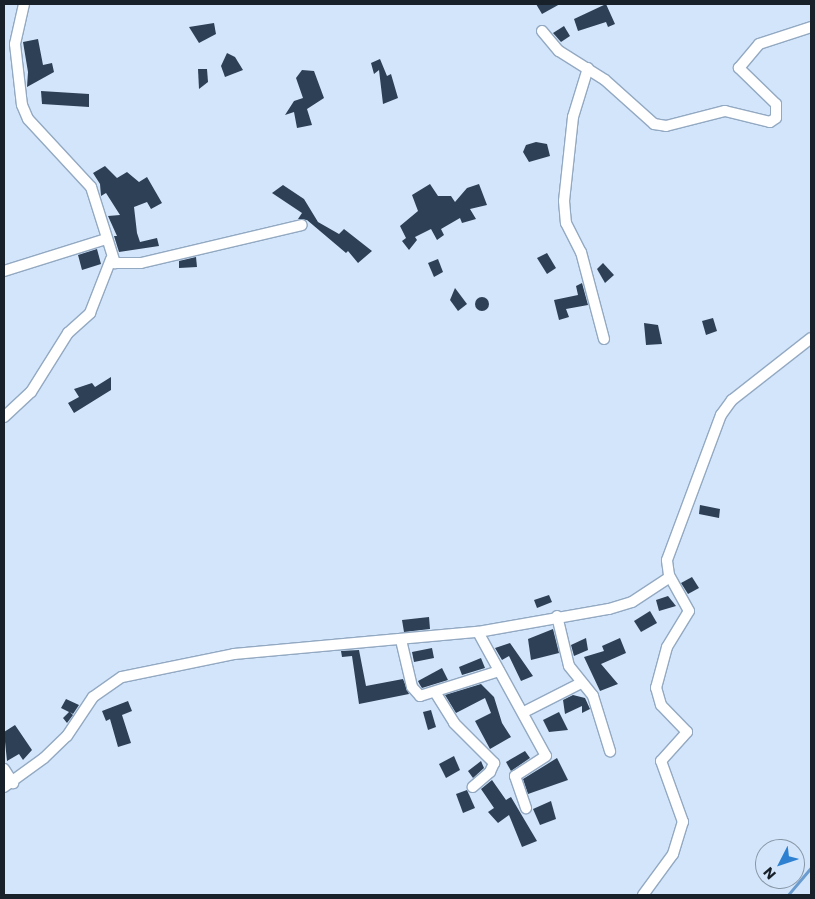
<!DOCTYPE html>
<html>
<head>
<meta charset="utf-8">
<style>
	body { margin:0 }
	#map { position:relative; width:815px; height:899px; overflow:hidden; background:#d2e5fa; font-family:Poppins,sans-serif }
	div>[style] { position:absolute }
	.stream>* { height:2.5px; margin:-1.25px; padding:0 1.25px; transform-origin:1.25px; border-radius:1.25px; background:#6b9ccf }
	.building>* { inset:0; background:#2d4055 }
	.round { border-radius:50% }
	.roads { filter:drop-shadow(1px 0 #93a9c2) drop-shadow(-1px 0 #93a9c2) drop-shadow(0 1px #93a9c2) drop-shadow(0 -1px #93a9c2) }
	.minor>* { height:10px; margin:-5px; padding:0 5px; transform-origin:5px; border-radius:5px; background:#fff }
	span { translate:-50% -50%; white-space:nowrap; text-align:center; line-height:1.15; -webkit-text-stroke:5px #d2e5fa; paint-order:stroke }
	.frame { position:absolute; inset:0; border:5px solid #18212a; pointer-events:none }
	.north { position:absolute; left:755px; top:839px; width:50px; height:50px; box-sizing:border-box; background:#d2e5fa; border:1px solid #8897a7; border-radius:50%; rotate:229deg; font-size:14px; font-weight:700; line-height:20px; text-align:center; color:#18212a }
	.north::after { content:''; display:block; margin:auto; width:18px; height:22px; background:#2e81d0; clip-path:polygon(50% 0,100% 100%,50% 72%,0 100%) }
</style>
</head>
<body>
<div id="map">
	<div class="stream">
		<i style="left:788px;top:895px;width:35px;rotate:-50deg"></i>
	</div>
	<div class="building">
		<i style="clip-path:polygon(536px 4px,560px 4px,542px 14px)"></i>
		<i style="clip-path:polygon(606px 4px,615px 24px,608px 27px,606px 22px,578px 31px,574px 19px)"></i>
		<i style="clip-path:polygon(214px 23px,216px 34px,199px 43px,189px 27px)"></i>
		<i style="clip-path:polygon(564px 26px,570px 36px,561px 42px,553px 33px)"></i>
		<i style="clip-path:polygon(38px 39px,43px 65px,52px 63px,54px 72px,27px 87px,28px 72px,23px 42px)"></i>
		<i style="clip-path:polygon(227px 53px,235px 57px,243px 70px,225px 77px,221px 66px)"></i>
		<i style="clip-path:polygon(380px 59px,387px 76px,391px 74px,398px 98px,383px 104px,379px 70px,374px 74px,371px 63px)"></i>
		<i style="clip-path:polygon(198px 69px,207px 69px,208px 82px,199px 89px)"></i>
		<i style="clip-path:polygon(302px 70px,314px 71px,324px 98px,307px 109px,312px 125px,297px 128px,294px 112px,285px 115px,294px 101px,303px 98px,296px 78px)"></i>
		<i style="clip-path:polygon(41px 91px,89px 94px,89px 107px,42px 104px)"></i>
		<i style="clip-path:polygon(536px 142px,547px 144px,550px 156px,529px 162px,523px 152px,526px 145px)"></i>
		<i style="clip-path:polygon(105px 166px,117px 178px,127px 172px,139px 182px,147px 177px,162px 203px,151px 209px,147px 202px,134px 207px,137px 233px,140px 242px,157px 238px,159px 246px,119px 252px,114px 236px,117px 236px,108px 216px,120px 215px,106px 193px,101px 196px,100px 184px,93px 173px)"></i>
		<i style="clip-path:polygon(430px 184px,438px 196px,451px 196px,455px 202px,467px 188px,479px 184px,487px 205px,470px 209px,476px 219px,462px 223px,460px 218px,441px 229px,444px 235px,437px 240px,431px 229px,415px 237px,417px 240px,409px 250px,402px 241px,406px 238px,400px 226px,418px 211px,412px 195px)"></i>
		<i style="clip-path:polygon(283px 185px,304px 199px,318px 222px,339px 234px,344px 229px,372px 251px,358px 263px,348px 251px,346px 253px,307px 220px,298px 219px,302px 213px,272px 193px)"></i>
		<i style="clip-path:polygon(97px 249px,101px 264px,82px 270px,78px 255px)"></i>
		<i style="clip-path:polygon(547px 253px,556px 268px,547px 274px,537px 258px)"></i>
		<i style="clip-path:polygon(196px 257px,197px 267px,179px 268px,179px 261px)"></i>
		<i style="clip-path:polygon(438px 259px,443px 272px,434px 277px,428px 263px)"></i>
		<i style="clip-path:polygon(603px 263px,614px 275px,605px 283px,597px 269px)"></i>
		<i style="clip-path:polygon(582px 283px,588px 305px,566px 309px,569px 317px,559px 320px,554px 300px,578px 295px,576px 286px)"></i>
		<i style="clip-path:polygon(455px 288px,467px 304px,458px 311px,450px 300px)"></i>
		<i class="round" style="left:475px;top:297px;width:14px;height:14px"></i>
		<i style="clip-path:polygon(713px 318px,717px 331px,706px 335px,702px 321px)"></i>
		<i style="clip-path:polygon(644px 323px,658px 325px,662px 344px,646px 345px)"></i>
		<i style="clip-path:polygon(111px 377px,111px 390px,74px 413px,68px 403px,79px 397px,74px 389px,92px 383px,95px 387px)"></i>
		<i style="clip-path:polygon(700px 505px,720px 509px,719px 518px,699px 514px)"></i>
		<i style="clip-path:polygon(692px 577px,699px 588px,688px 594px,681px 583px)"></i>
		<i style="clip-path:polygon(549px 595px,552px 602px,537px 608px,534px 600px)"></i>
		<i style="clip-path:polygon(668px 596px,676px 606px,659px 611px,656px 600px)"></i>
		<i style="clip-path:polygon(650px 611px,657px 623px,641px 632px,634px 621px)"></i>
		<i style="clip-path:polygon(429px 617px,430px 629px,404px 632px,402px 620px)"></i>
		<i style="clip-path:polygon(553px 629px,559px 653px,531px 660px,528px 639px)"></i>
		<i style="clip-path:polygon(586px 638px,588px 650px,574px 656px,571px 645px)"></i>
		<i style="clip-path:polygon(620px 638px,626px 653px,601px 664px,618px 684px,600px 691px,584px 657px,604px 651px,602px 646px)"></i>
		<i style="clip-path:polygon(510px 643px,533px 676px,521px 681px,509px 656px,502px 660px,495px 648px)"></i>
		<i style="clip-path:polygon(432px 648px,434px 658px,414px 662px,412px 652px)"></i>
		<i style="clip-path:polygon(359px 650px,366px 686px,403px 679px,409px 694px,359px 704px,352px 656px,342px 657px,341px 651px)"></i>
		<i style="clip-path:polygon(481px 658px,485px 668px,462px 675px,459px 667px)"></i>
		<i style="clip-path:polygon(442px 668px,448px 680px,422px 688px,420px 685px,418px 681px)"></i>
		<i style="clip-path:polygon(481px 684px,494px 697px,502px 723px,511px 737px,490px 749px,475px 721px,491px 713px,485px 698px,456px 713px,445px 695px)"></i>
		<i style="clip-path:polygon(573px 695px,585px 698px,590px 709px,582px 713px,582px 706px,565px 714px,563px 700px)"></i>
		<i style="clip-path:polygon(66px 699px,79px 705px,73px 714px,70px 712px,73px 715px,67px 723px,63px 718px,69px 712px,61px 708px)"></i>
		<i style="clip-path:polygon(128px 701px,132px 711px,122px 715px,131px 743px,118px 747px,110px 719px,106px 721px,102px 711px)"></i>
		<i style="clip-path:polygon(431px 710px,436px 727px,428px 730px,423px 712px)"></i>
		<i style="clip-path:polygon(559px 712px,568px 730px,549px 732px,543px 720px)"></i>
		<i style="clip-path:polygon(15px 725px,32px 750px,23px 760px,19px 754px,7px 761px,4px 732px)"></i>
		<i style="clip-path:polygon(525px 751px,530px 758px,511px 771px,506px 762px)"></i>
		<i style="clip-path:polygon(454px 756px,460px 770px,446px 778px,439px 764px)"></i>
		<i style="clip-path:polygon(557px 758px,568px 780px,528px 794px,523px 779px)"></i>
		<i style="clip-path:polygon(481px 761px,484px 768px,473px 778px,468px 771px)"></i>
		<i style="clip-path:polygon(492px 780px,506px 800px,511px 797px,537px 841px,522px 847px,509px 815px,498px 823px,488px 812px,494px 808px,481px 789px)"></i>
		<i style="clip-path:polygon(467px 790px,475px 808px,463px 813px,456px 794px)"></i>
		<i style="clip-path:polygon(551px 801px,556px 819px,540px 825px,533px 809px)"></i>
	</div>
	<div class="roads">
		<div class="minor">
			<i style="left:24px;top:4px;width:41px;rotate:102.7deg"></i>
			<i style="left:15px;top:44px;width:61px;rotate:83.5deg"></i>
			<i style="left:22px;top:105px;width:15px;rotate:67deg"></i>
			<i style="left:28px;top:119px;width:93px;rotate:47.2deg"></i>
			<i style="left:91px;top:187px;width:80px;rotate:72.5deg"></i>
			<i style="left:115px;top:263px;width:26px"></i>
			<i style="left:141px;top:263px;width:165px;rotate:-13.3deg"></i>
			<i style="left:542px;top:31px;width:26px;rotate:50deg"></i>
			<i style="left:559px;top:51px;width:54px;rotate:32.2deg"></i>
			<i style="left:605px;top:80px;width:66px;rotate:41.9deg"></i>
			<i style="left:654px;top:124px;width:12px;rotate:9deg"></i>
			<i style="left:666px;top:126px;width:61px;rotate:-14.3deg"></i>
			<i style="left:725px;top:111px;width:46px;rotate:13.7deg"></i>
			<i style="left:770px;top:122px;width:7px;rotate:-34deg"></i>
			<i style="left:776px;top:118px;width:14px;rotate:-90deg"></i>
			<i style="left:776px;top:104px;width:52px;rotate:-135.8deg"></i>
			<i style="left:739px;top:68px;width:31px;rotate:-50deg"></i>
			<i style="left:759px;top:44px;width:55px;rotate:-18.1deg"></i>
			<i style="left:588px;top:68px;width:51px;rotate:107deg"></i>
			<i style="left:573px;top:117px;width:84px;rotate:96.1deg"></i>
			<i style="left:564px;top:201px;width:22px;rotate:85deg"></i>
			<i style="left:566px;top:223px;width:33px;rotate:63deg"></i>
			<i style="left:581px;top:252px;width:90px;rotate:75.2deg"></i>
			<i style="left:4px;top:271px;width:107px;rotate:-17.4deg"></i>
			<i style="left:4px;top:417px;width:37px;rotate:-43deg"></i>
			<i style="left:31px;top:392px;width:70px;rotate:-57.9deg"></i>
			<i style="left:68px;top:333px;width:30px;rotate:-42deg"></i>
			<i style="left:90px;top:313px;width:58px;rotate:-68.7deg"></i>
			<i style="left:557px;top:616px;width:51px;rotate:76.5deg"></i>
			<i style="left:569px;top:666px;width:38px;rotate:51deg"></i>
			<i style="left:593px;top:696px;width:58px;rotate:72.8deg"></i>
			<i style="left:478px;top:632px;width:141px;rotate:61.3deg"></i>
			<i style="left:546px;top:756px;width:37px;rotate:147deg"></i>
			<i style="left:515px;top:776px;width:34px;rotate:71deg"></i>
			<i style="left:401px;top:640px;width:48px;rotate:76.8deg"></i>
			<i style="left:412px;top:687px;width:12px;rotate:48deg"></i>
			<i style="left:420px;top:696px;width:83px;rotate:-17.6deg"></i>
			<i style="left:435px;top:692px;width:36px;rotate:58deg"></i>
			<i style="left:454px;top:723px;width:57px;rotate:45deg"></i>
			<i style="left:494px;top:763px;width:10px;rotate:114deg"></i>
			<i style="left:490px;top:772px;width:23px;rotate:139deg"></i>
			<i style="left:524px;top:712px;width:64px;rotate:-27deg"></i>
			<i style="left:4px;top:769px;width:17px;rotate:57deg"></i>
			<i style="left:4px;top:787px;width:49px;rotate:-35.9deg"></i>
			<i style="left:44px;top:758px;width:32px;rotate:-44deg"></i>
			<i style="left:67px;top:736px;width:47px;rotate:-56.3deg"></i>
			<i style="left:93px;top:697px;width:35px;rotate:-35deg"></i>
			<i style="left:122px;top:677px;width:114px;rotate:-11.6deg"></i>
			<i style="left:234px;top:654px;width:245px;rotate:-5.2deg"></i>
			<i style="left:478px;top:632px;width:133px;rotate:-10deg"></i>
			<i style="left:609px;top:609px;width:24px;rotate:-17deg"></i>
			<i style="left:632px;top:602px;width:45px;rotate:-33.3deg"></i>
			<i style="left:643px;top:895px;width:51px;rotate:-53.8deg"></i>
			<i style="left:673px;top:854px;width:34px;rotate:-73deg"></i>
			<i style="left:683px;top:822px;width:65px;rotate:-109.8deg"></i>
			<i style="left:661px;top:761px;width:39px;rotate:-48deg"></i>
			<i style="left:687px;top:732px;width:37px;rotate:-134deg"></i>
			<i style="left:661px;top:705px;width:18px;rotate:-106deg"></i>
			<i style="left:656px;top:688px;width:42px;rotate:-75deg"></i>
			<i style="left:667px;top:647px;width:42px;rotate:-58.6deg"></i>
			<i style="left:689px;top:611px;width:41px;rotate:-119.1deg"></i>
			<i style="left:669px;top:575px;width:15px;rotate:-98deg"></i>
			<i style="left:667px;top:560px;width:155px;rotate:-69.6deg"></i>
			<i style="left:721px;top:415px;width:19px;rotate:-54deg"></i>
			<i style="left:732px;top:400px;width:100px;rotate:-38.1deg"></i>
		</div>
	</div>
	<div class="frame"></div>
	<div class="north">N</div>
</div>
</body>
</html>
